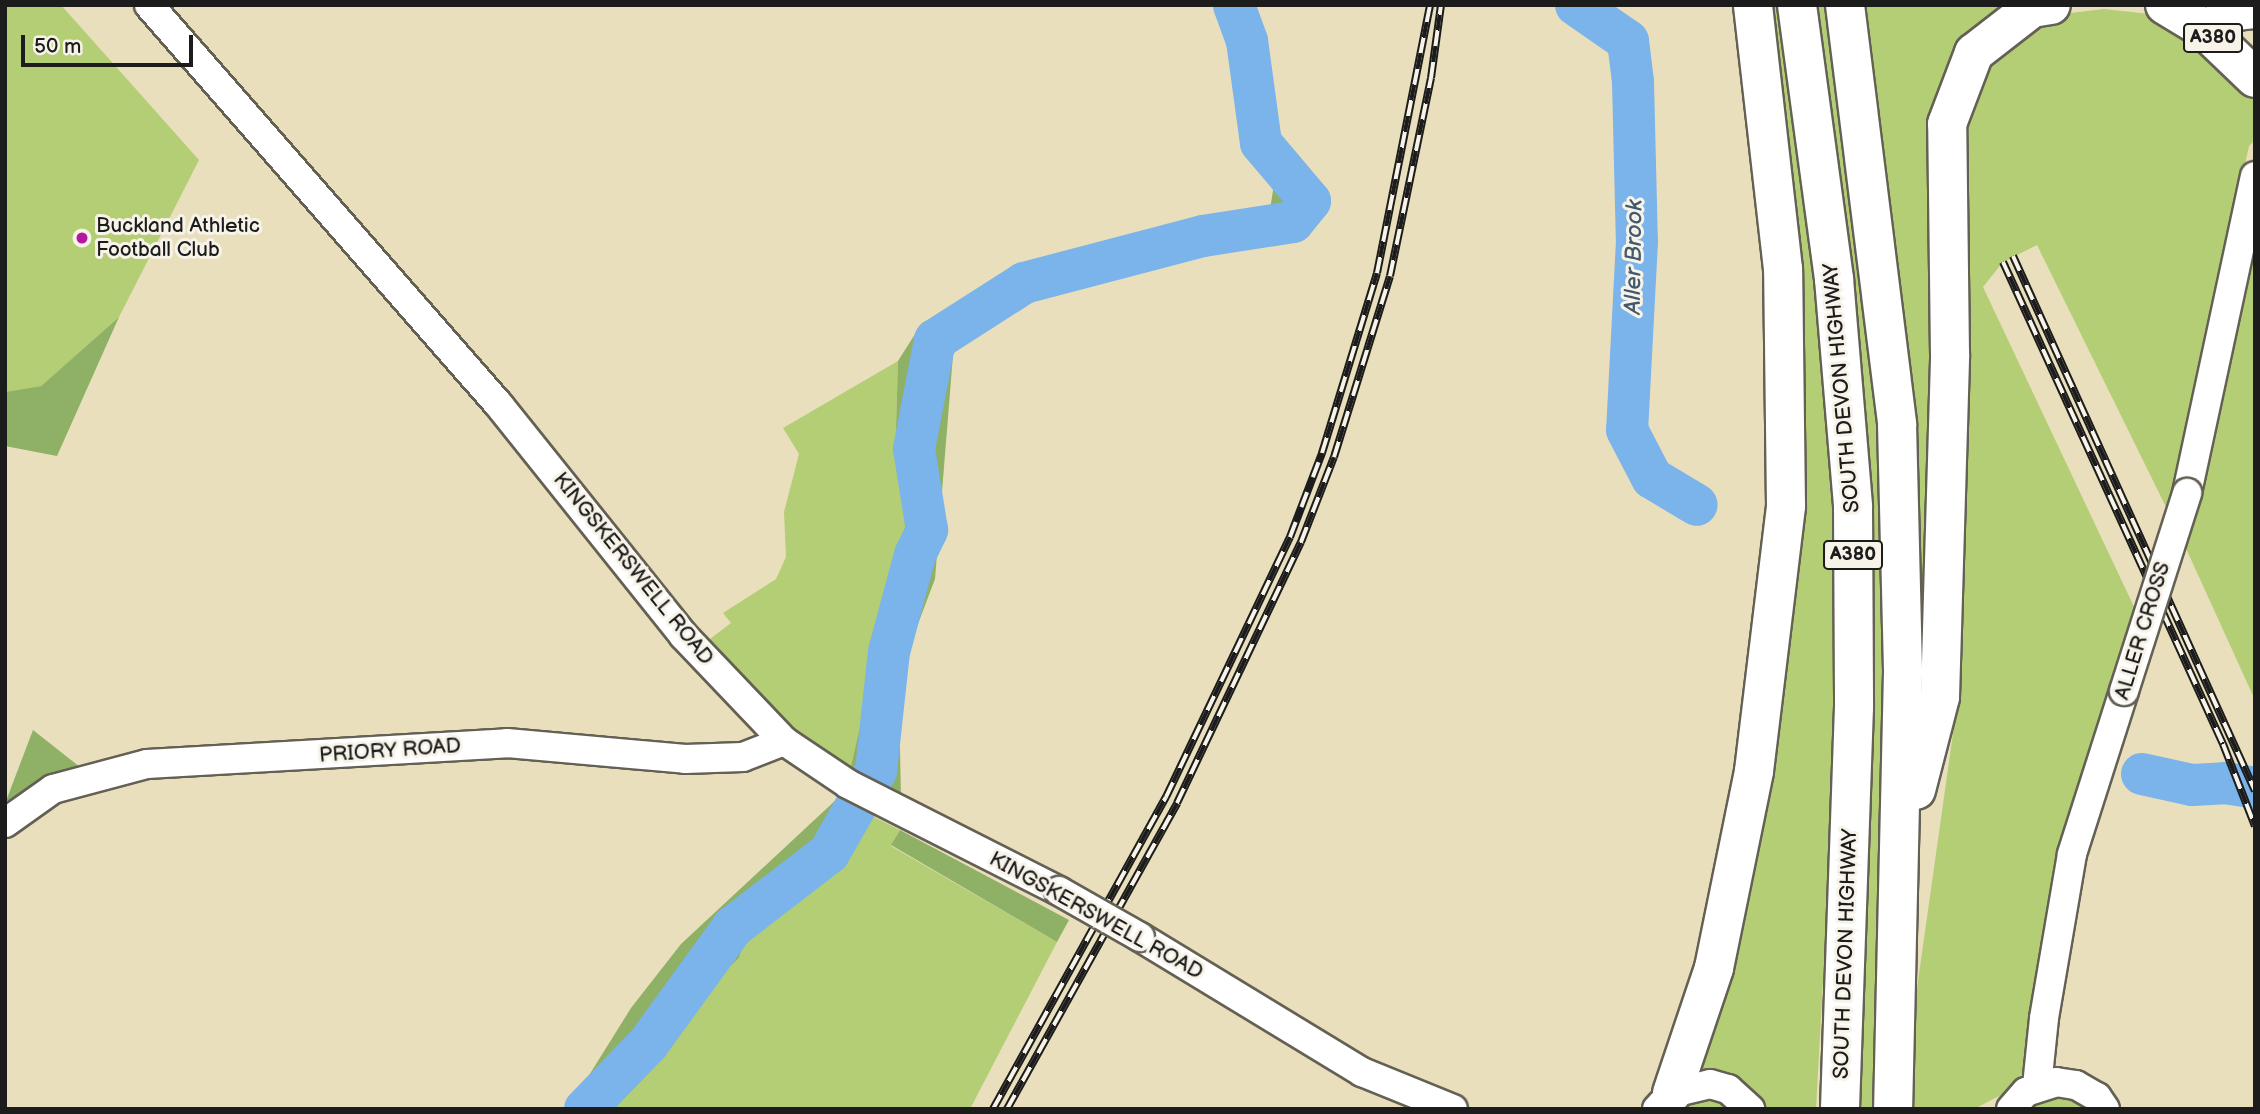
<!DOCTYPE html>
<html>
<head>
<meta charset="utf-8">
<style>
	body { margin:0 }
	#map { position:relative; width:2260px; height:1114px; overflow:hidden; background:#e9dfbc; font-family:"Balsamiq Sans",sans-serif }
	div>[style] { position:absolute }
	.green>* { inset:0; background:#b3ce74 }
	.forest>* { inset:0; background:#8eb166 }
	.river>* { height:42px; margin:-21px; padding:0 21px; transform-origin:21px; border-radius:21px; background:#7bb3eb }
	.roads { filter:drop-shadow(2px 0 #646054) drop-shadow(-2px 0 #646054) drop-shadow(0 2px #646054) drop-shadow(0 -2px #646054) }
	.minor>* { height:28px; margin:-14px; padding:0 14px; transform-origin:14px; border-radius:14px; background:#fff }
	.highway>* { height:38px; margin:-19px; padding:0 19px; transform-origin:19px; border-radius:19px; background:#fff }
	.rail>* { height:8px; margin-top:-4px; transform-origin:0; background:repeating-linear-gradient(90deg,#f7f3e8 0 16px,#1c1c1c 0 32px); box-sizing:border-box; border-block:2px solid #1c1c1c }
	.bridges { filter:drop-shadow(2px 0 #646054) drop-shadow(-2px 0 #646054) drop-shadow(0 2px #646054) drop-shadow(0 -2px #646054) }
	.minor-bridge>* { height:28px; margin:-14px; padding:0 14px; transform-origin:14px; border-radius:14px; background:#fff }
	.dots>* { width:19px; height:19px; translate:-50% -50%; box-sizing:border-box; border:4px solid #f7f3e8; border-radius:50% }
	span { translate:-50% -50%; white-space:nowrap; text-align:center; line-height:1.15; -webkit-text-stroke:6px #f7f3e8; paint-order:stroke }
	.shield-label span { padding:2px 5px; background:#f7f3e8; border:2px solid; border-radius:5px; -webkit-text-stroke-width:0 }
	.shield-label { font-size:19px; color:#1c1c1c; font-weight:700 }
	.poi-label { font-size:21px; color:#1c1c1c }
	.left { translate:0 -50%; text-align:left }
	.street-label { font-size:21px; color:#1c1c1c }
	.water-label { font-size:23px; color:#42586f; font-style:italic }
	.frame { position:absolute; inset:0; border:7px solid #1c1c1c; pointer-events:none }
	.scale { position:absolute; left:21px; top:35px; width:172px; height:32px; box-sizing:border-box; border:4px solid #1c1c1c; border-top:0; padding-left:9px; font-size:21px; line-height:24px; white-space:nowrap; color:#1c1c1c; -webkit-text-stroke:5px #f7f3e8; paint-order:stroke }
</style>
</head>
<body>
<div id="map">
	<div class="green">
		<i style="clip-path:polygon(5px 5px,61px 5px,199px 160px,119px 317px,41px 386px,5px 392px)"></i>
		<i style="clip-path:polygon(1767px 5px,1785px 5px,1838px 507px,1838px 705px,1816px 1109px,1766px 1109px,1684px 1082px,1799px 507px)"></i>
		<i style="clip-path:polygon(1812px 5px,1833px 5px,1887px 421px,1888px 740px,1872px 1109px,1849px 1109px,1864px 748px)"></i>
		<i style="clip-path:polygon(1855px 5px,2016px 5px,1966px 48px,1934px 646px,1915px 677px)"></i>
		<i style="clip-path:polygon(2104px 9px,2159px 15px,2247px 86px,2255px 105px,2255px 140px,2249px 146px,2176px 486px,2166px 507px,2037px 245px,2003px 262px,1983px 287px,2136px 611px,2060px 850px,2023px 1073px,2001px 1095px,1974px 1109px,1906px 1109px,1907px 1059px,1958px 698px,1959px 126px,1981px 62px,2037px 17px)"></i>
		<i style="clip-path:polygon(2255px 225px,2255px 700px,2184px 544px)"></i>
		<i style="clip-path:polygon(898px 361px,896px 427px,905px 528px,851px 766px,802px 741px,779px 722px,710px 639px,731px 623px,723px 613px,776px 579px,786px 557px,784px 512px,799px 454px,783px 428px)"></i>
		<i style="clip-path:polygon(870px 815px,900px 830px,891px 846px,1057px 942px,970px 1109px,593px 1109px,661px 1031px,739px 958px,752px 916px,846px 847px)"></i>
		<i style="clip-path:polygon(2056px 1088px,2098px 1109px,2017px 1109px)"></i>
		<i style="clip-path:polygon(1708px 1098px,1733px 1109px,1676px 1109px,1682px 1104px)"></i>
	</div>
	<div class="forest">
		<i style="clip-path:polygon(1261px 143px,1327px 200px,1324px 215px,1302px 229px,1207px 247px,1049px 292px,970px 327px,953px 355px,935px 579px,910px 645px,899px 701px,901px 797px,868px 785px,851px 766px,905px 528px,896px 427px,898px 361px,922px 323px,1033px 267px,1270px 210px,1274px 184px)"></i>
		<i style="clip-path:polygon(119px 317px,57px 456px,5px 446px,5px 392px,41px 386px)"></i>
		<i style="clip-path:polygon(33px 730px,85px 771px,6px 801px)"></i>
		<i style="clip-path:polygon(839px 797px,870px 815px,846px 847px,752px 916px,739px 958px,661px 1031px,593px 1109px,568px 1109px,631px 1008px,681px 944px)"></i>
		<i style="clip-path:polygon(900px 830px,1069px 920px,1057px 942px,891px 845px)"></i>
	</div>
	<div class="river">
		<i style="left:1576px;top:5px;width:63px;rotate:34.7deg"></i>
		<i style="left:1628px;top:41px;width:41px;rotate:83deg"></i>
		<i style="left:1633px;top:82px;width:159px;rotate:88.6deg"></i>
		<i style="left:1637px;top:241px;width:189px;rotate:93deg"></i>
		<i style="left:1627px;top:430px;width:54px;rotate:62.5deg"></i>
		<i style="left:1652px;top:478px;width:52px;rotate:31deg"></i>
		<i style="left:2142px;top:774px;width:51px;rotate:12.4deg"></i>
		<i style="left:2192px;top:785px;width:33px;rotate:-3deg"></i>
		<i style="left:2225px;top:783px;width:30px;rotate:9deg"></i>
		<i style="left:585px;top:1109px;width:91px;rotate:-45.9deg"></i>
		<i style="left:648px;top:1044px;width:145px;rotate:-54deg"></i>
		<i style="left:733px;top:927px;width:121px;rotate:-37.6deg"></i>
		<i style="left:829px;top:853px;width:95px;rotate:-60.2deg"></i>
		<i style="left:876px;top:771px;width:120px;rotate:-83.8deg"></i>
		<i style="left:889px;top:652px;width:100px;rotate:-75deg"></i>
		<i style="left:915px;top:555px;width:28px;rotate:-64deg"></i>
		<i style="left:927px;top:530px;width:82px;rotate:-99.1deg"></i>
		<i style="left:914px;top:449px;width:111px;rotate:-79.1deg"></i>
		<i style="left:935px;top:340px;width:106px;rotate:-32.6deg"></i>
		<i style="left:1024px;top:283px;width:185px;rotate:-14.7deg"></i>
		<i style="left:1203px;top:236px;width:91px;rotate:-8.8deg"></i>
		<i style="left:1293px;top:222px;width:27px;rotate:-51deg"></i>
		<i style="left:1310px;top:201px;width:76px;rotate:-130.2deg"></i>
		<i style="left:1261px;top:143px;width:103px;rotate:-97.8deg"></i>
		<i style="left:1247px;top:41px;width:38px;rotate:-110deg"></i>
	</div>
	<div class="roads">
		<div class="minor">
			<i style="left:149px;top:5px;width:532px;rotate:48.81deg"></i>
			<i style="left:499px;top:405px;width:295px;rotate:51.3deg"></i>
			<i style="left:683px;top:635px;width:146px;rotate:46.4deg"></i>
			<i style="left:784px;top:741px;width:77px;rotate:33.9deg"></i>
			<i style="left:848px;top:784px;width:237px;rotate:26.9deg"></i>
			<i style="left:2187px;top:493px;width:324px;rotate:-77.9deg"></i>
			<i style="left:5px;top:823px;width:59px;rotate:-35.3deg"></i>
			<i style="left:53px;top:789px;width:97px;rotate:-14.9deg"></i>
			<i style="left:147px;top:764px;width:361px;rotate:-3.3deg"></i>
			<i style="left:507px;top:743px;width:179px;rotate:5.1deg"></i>
			<i style="left:685px;top:759px;width:58px;rotate:-2deg"></i>
			<i style="left:743px;top:757px;width:44px;rotate:-21.3deg"></i>
			<i style="left:1140px;top:937px;width:260px;rotate:31.3deg"></i>
			<i style="left:1362px;top:1072px;width:98px;rotate:22.1deg"></i>
			<i style="left:2037px;top:1086px;width:68px;rotate:-84.1deg"></i>
			<i style="left:2044px;top:1018px;width:166px;rotate:-80.3deg"></i>
			<i style="left:2072px;top:854px;width:171px;rotate:-72.3deg"></i>
			<i style="left:1657px;top:1109px;width:22px;rotate:-47deg"></i>
			<i style="left:1672px;top:1093px;width:39px;rotate:-13deg"></i>
			<i style="left:1710px;top:1084px;width:19px;rotate:16deg"></i>
			<i style="left:1728px;top:1089px;width:30px;rotate:42deg"></i>
			<i style="left:2011px;top:1109px;width:23px;rotate:-49deg"></i>
			<i style="left:2026px;top:1092px;width:32px;rotate:-18deg"></i>
			<i style="left:2056px;top:1082px;width:20px;rotate:9deg"></i>
			<i style="left:2076px;top:1085px;width:24px;rotate:30deg"></i>
			<i style="left:2097px;top:1097px;width:14px;rotate:56deg"></i>
		</div>
		<div class="highway">
			<i style="left:1797px;top:5px;width:276px;rotate:82.3deg"></i>
			<i style="left:1834px;top:279px;width:229px;rotate:85.2deg"></i>
			<i style="left:1853px;top:507px;width:200px;rotate:89.7deg"></i>
			<i style="left:1854px;top:707px;width:402px;rotate:92deg"></i>
			<i style="left:1845px;top:5px;width:422px;rotate:82.9deg"></i>
			<i style="left:1897px;top:424px;width:248px;rotate:88.6deg"></i>
			<i style="left:1903px;top:672px;width:437px;rotate:91.3deg"></i>
			<i style="left:2165px;top:5px;width:44px;rotate:31.2deg"></i>
			<i style="left:2203px;top:28px;width:72px;rotate:43.9deg"></i>
			<i style="left:2225px;top:5px;width:14px;rotate:25deg"></i>
			<i style="left:2238px;top:11px;width:17px;rotate:-7deg"></i>
			<i style="left:1916px;top:790px;width:96px;rotate:-75.5deg"></i>
			<i style="left:1940px;top:697px;width:343px;rotate:-88.3deg"></i>
			<i style="left:1950px;top:354px;width:230px;rotate:-90.7deg"></i>
			<i style="left:1947px;top:124px;width:76px;rotate:-69.2deg"></i>
			<i style="left:1974px;top:53px;width:73px;rotate:-37.8deg"></i>
			<i style="left:2032px;top:8px;width:19px;rotate:-9deg"></i>
			<i style="left:1672px;top:1093px;width:132px;rotate:-71.4deg"></i>
			<i style="left:1714px;top:968px;width:201px;rotate:-78.5deg"></i>
			<i style="left:1754px;top:771px;width:267px;rotate:-83.1deg"></i>
			<i style="left:1786px;top:506px;width:237px;rotate:-90.7deg"></i>
			<i style="left:1783px;top:269px;width:266px;rotate:-96.5deg"></i>
		</div>
	</div>
	<div class="rail">
		<i style="left:2013px;top:256px;width:587px;rotate:65.66deg"></i>
		<i style="left:2003px;top:262px;width:530px;rotate:65.47deg"></i>
		<i style="left:2223px;top:744px;width:88px;rotate:68.7deg"></i>
		<i style="left:993px;top:1109px;width:357px;rotate:-61deg"></i>
		<i style="left:1166px;top:797px;width:288px;rotate:-64.5deg"></i>
		<i style="left:1290px;top:537px;width:90px;rotate:-69.1deg"></i>
		<i style="left:1322px;top:453px;width:188px;rotate:-73deg"></i>
		<i style="left:1377px;top:273px;width:273px;rotate:-78.8deg"></i>
		<i style="left:1007px;top:1109px;width:350px;rotate:-60.9deg"></i>
		<i style="left:1177px;top:803px;width:289px;rotate:-64.6deg"></i>
		<i style="left:1301px;top:542px;width:91px;rotate:-68.8deg"></i>
		<i style="left:1334px;top:457px;width:189px;rotate:-72.8deg"></i>
		<i style="left:1390px;top:276px;width:202px;rotate:-78.3deg"></i>
		<i style="left:1431px;top:78px;width:74px;rotate:-82.2deg"></i>
	</div>
	<div class="bridges">
		<div class="minor-bridge">
			<i style="left:2124px;top:691px;width:208px;rotate:-72.3deg"></i>
			<i style="left:1059px;top:891px;width:93px;rotate:29.6deg"></i>
		</div>
	</div>
	<div class="dots">
		<i style="left:82px;top:238px;background:#b5179e"></i>
	</div>
	<div class="shield-label">
		<span style="left:2213px;top:38px">A380</span>
		<span style="left:1853px;top:555px">A380</span>
	</div>
	<div class="poi-label">
		<span class="left" style="left:96px;top:238px">Buckland Athletic<br>Football Club</span>
	</div>
	<div class="street-label">
		<span style="left:1842px;top:388px;rotate:-95deg">SOUTH DEVON HIGHWAY</span>
		<span style="left:633px;top:569px;rotate:51deg">KINGSKERSWELL ROAD</span>
		<span style="left:2143px;top:631px;rotate:-73deg">ALLER CROSS</span>
		<span style="left:390px;top:751px;rotate:-4deg">PRIORY ROAD</span>
		<span style="left:1096px;top:916px;rotate:29deg">KINGSKERSWELL ROAD</span>
		<span style="left:1846px;top:954px;rotate:-88deg">SOUTH DEVON HIGHWAY</span>
	</div>
	<div class="water-label">
		<span style="left:1634px;top:257px;rotate:-89deg">Aller Brook</span>
	</div>
	<div class="frame"></div>
	<div class="scale">50 m</div>
</div>
</body>
</html>
